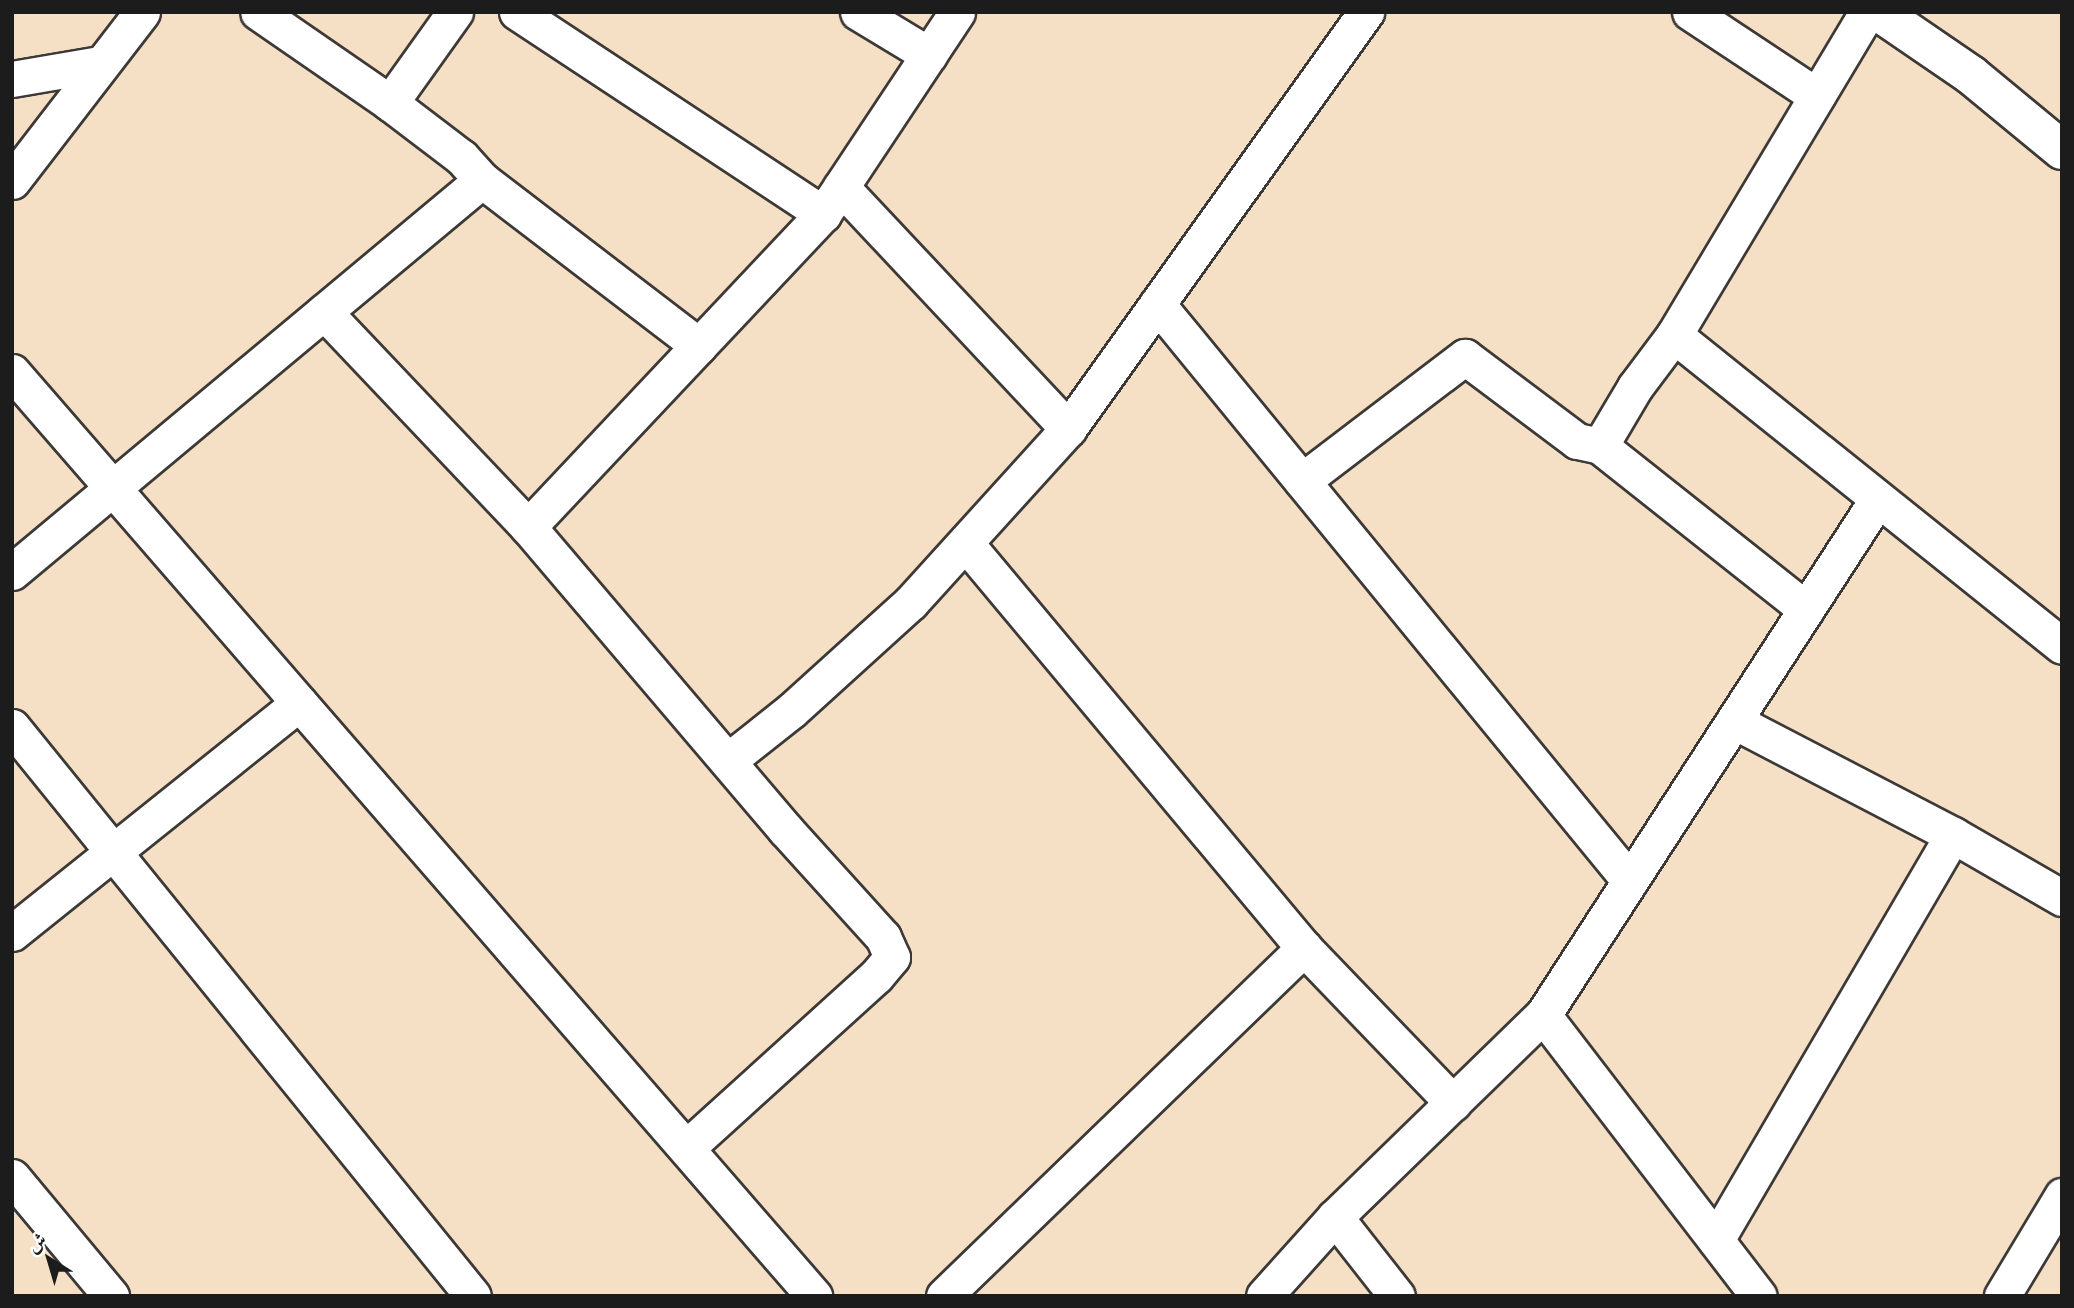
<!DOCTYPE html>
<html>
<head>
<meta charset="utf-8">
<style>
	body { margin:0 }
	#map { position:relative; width:2074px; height:1308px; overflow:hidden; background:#f5e0c6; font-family:"Gentium Book Plus",Amiri,serif }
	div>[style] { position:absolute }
	.roads { filter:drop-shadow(2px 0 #3d3936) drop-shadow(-2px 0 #3d3936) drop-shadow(0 2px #3d3936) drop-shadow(0 -2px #3d3936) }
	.minor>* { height:35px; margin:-17.5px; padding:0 17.5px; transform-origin:17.5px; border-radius:17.5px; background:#fff }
	.tertiary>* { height:38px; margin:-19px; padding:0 19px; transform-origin:19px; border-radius:19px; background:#fff }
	span { translate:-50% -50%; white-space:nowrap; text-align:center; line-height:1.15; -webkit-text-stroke:5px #fff; paint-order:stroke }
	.frame { position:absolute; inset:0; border:14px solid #1c1c1c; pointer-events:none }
	.north { position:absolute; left:14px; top:1224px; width:70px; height:70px; -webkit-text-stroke:5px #fff; paint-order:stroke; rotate:323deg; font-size:19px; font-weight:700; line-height:28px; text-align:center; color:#1c1c1c }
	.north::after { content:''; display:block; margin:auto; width:24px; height:32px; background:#1c1c1c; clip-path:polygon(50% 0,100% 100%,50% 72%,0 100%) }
</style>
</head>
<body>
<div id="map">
	<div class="roads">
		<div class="minor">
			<i style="left:517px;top:12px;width:367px;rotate:33.4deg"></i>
			<i style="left:858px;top:12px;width:83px;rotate:31.2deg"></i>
			<i style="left:1690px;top:12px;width:152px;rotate:33.5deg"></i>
			<i style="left:12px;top:79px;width:89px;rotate:-9.7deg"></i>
			<i style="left:390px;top:103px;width:112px;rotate:-54.5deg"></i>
			<i style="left:482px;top:180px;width:273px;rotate:37.4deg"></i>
			<i style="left:12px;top:181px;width:213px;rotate:-52.4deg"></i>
			<i style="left:841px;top:187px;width:332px;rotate:46.8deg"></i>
			<i style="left:1157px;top:304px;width:746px;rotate:50.66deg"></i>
			<i style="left:324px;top:312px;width:296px;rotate:46.5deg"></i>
			<i style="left:528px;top:527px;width:397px;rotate:49.6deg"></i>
			<i style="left:785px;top:829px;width:146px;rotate:47.8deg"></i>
			<i style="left:883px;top:937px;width:22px;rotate:66deg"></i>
			<i style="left:892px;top:957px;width:25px;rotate:130deg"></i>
			<i style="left:876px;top:976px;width:256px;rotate:137.8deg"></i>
			<i style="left:1674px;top:335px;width:497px;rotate:38.7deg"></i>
			<i style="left:12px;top:372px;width:1224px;rotate:49.04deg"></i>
			<i style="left:1600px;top:446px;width:263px;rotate:38.4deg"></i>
			<i style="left:1302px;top:481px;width:205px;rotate:-37.3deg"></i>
			<i style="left:1465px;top:357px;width:140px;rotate:36.9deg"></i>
			<i style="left:1577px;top:441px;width:24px;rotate:12deg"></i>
			<i style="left:1600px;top:446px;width:69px;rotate:-59.3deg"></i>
			<i style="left:1635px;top:387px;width:65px;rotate:-53.1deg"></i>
			<i style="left:1674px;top:335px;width:376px;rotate:-59.1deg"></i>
			<i style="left:528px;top:527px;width:430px;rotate:-46.7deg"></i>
			<i style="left:823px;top:214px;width:242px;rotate:-56.4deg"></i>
			<i style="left:967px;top:545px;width:525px;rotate:50.1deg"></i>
			<i style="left:1304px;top:948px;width:215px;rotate:46.1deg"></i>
			<i style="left:12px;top:572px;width:612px;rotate:-39.83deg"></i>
			<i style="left:482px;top:180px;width:31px;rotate:-132deg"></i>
			<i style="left:461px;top:157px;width:89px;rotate:-142.7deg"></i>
			<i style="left:390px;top:103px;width:160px;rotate:-145.4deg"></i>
			<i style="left:1734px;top:721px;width:247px;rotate:27.5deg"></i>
			<i style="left:1953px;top:835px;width:126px;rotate:30deg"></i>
			<i style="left:12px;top:727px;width:732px;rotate:50.99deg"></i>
			<i style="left:729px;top:760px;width:80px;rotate:-38.4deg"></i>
			<i style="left:792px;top:710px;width:161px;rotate:-42.2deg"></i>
			<i style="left:911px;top:602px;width:234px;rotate:-47.8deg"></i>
			<i style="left:1068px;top:429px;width:513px;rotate:-54.45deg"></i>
			<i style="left:12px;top:933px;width:368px;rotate:-38.7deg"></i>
			<i style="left:1543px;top:1015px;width:354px;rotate:52.5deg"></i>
			<i style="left:12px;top:1177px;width:155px;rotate:50.2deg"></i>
			<i style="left:1335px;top:1217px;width:100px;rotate:51.9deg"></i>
			<i style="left:1716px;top:1240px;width:469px;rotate:-59.7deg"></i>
			<i style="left:944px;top:1296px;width:501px;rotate:-44.03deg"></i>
			<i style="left:1264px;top:1296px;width:106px;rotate:-48.1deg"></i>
			<i style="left:1335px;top:1217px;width:290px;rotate:-44.2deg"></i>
			<i style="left:1543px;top:1015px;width:614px;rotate:-57.03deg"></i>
			<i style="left:2002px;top:1296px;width:117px;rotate:-59deg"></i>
		</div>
		<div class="tertiary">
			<i style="left:1879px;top:12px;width:112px;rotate:34.4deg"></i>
			<i style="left:1971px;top:75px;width:118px;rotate:39.5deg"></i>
		</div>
	</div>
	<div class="frame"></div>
	<div class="north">ش</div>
</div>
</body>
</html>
